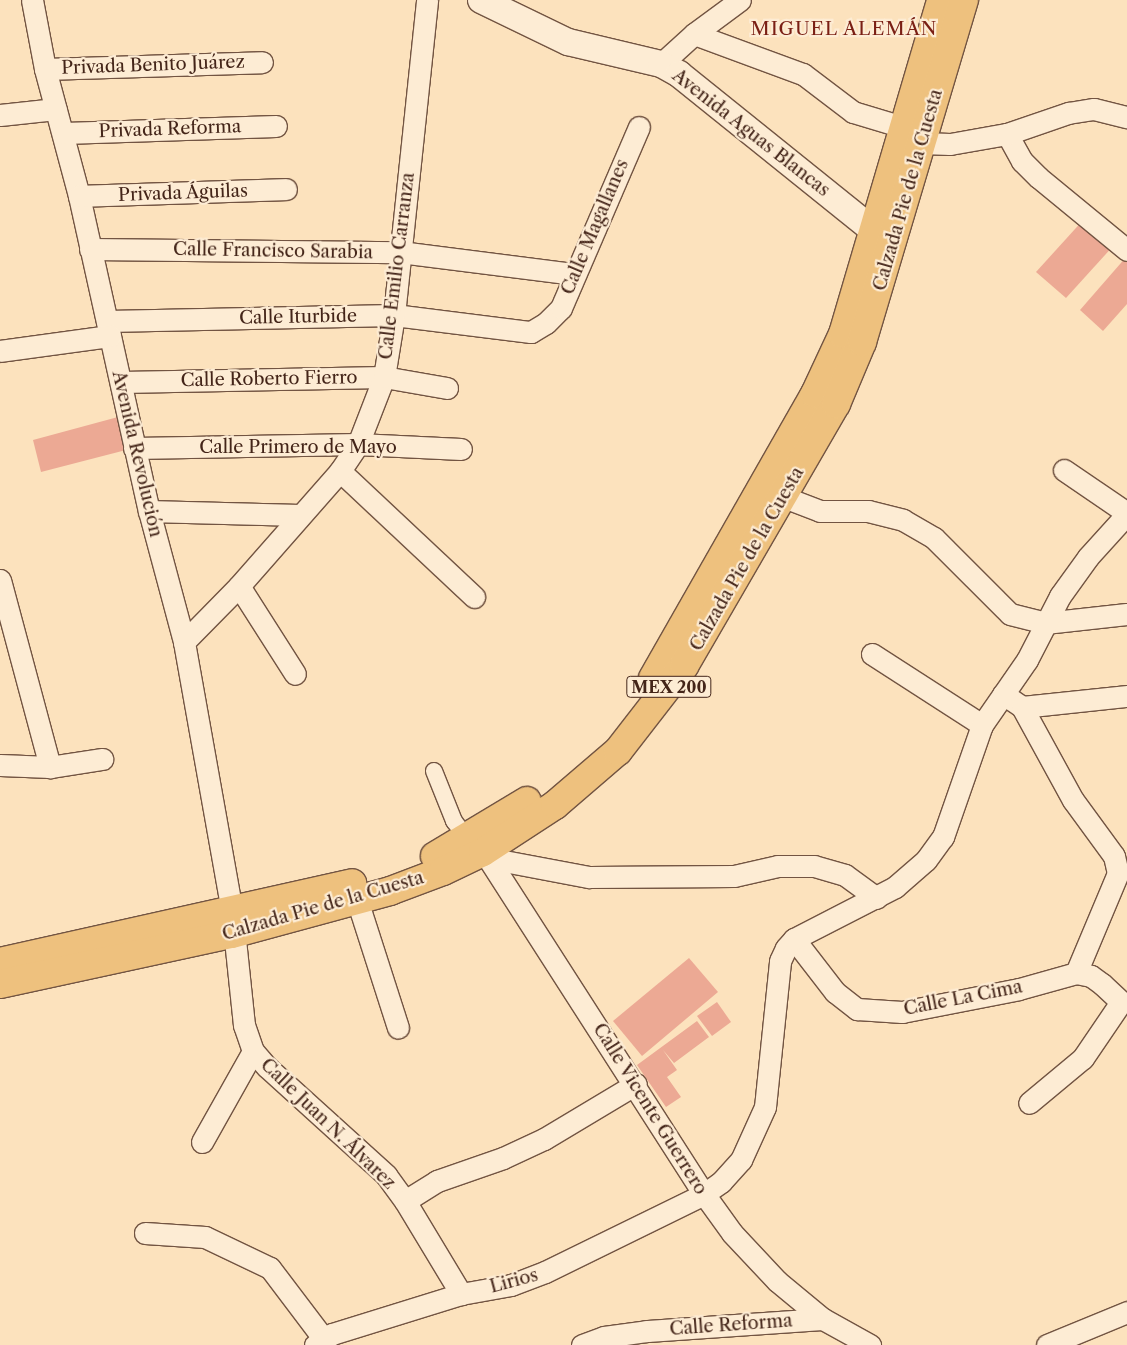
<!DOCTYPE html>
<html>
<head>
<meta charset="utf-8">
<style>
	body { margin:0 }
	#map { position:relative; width:1127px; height:1345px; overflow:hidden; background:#fce2bd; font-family:"Libre Caslon Text",serif }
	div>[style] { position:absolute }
	.building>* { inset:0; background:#eca994 }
	.roads { filter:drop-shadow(1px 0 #725442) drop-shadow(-1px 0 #725442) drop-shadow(0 1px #725442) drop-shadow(0 -1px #725442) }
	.pedestrian>* { height:16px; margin:-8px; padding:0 8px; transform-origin:8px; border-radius:8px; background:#fdecd4 }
	.minor>* { height:21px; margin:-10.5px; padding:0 10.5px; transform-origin:10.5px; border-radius:10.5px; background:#fdecd4 }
	.tertiary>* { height:26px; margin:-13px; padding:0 13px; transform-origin:13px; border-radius:13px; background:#fdecd4 }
	.primary>* { height:28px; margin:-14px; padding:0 14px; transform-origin:14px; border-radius:14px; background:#eec17e }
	span { translate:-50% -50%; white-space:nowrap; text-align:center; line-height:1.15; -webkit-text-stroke:4.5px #fdecd4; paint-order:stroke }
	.shield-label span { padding:1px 4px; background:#fdecd4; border:1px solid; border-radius:4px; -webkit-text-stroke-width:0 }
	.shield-label { font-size:16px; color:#442519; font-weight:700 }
	.street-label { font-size:18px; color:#442519 }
	.neighbourhood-label { font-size:19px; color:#7a1f14; letter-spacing:1px }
</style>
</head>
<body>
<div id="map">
	<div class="building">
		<i style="clip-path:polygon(1085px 218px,1115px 244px,1066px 298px,1036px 272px)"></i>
		<i style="clip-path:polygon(1127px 256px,1127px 304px,1103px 331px,1080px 310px)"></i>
		<i style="clip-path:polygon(118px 417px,126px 450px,41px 472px,33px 440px)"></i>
		<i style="clip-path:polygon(689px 958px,718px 992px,642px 1056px,613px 1021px)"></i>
		<i style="clip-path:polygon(717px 1002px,731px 1022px,712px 1036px,697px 1016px)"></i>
		<i style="clip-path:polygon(697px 1021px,709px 1037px,674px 1063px,663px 1050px,677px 1070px,667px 1077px,681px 1097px,666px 1107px,637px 1065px)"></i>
	</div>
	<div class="roads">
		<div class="pedestrian">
			<i style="left:434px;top:771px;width:54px;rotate:68.2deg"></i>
			<i style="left:454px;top:821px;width:21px;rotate:53deg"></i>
		</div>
		<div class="minor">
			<i style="left:32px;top:0;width:70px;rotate:79.3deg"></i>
			<i style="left:45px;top:69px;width:131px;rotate:75deg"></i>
			<i style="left:79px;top:196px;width:323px;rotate:77.5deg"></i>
			<i style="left:149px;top:511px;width:136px;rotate:75deg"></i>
			<i style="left:184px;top:642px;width:273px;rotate:79.9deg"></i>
			<i style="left:232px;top:911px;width:115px;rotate:84deg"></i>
			<i style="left:244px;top:1025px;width:28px;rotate:71deg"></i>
			<i style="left:253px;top:1051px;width:21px;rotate:49deg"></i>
			<i style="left:267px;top:1067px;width:161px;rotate:42.2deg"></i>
			<i style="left:386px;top:1175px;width:32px;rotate:54deg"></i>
			<i style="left:405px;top:1201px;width:109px;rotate:58.9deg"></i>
			<i style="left:694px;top:34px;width:116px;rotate:20.2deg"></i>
			<i style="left:803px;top:74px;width:63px;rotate:37.2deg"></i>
			<i style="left:853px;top:112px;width:52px;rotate:16.7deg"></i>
			<i style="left:661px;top:64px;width:45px;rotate:-42.3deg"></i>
			<i style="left:694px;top:34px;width:57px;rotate:-36.5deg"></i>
			<i style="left:45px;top:69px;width:217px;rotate:-1.8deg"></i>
			<i style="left:0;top:115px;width:56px;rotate:-6.1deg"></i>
			<i style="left:64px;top:133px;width:212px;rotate:-1.9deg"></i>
			<i style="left:1007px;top:134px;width:31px;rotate:61deg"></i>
			<i style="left:1022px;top:161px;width:23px;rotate:45deg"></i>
			<i style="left:1038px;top:177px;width:115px;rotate:39.4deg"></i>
			<i style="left:921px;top:143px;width:29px;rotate:2deg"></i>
			<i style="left:950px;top:144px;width:58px;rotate:-10deg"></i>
			<i style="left:1007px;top:134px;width:65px;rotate:-19deg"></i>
			<i style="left:1068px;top:113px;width:26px;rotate:-9deg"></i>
			<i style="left:1094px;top:109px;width:34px;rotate:14deg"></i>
			<i style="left:79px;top:196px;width:207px;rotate:-1.9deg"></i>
			<i style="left:90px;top:249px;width:310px;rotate:0.6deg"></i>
			<i style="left:400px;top:252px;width:174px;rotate:7.2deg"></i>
			<i style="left:107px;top:321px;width:287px;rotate:-1.2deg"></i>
			<i style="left:394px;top:315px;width:138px;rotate:7.1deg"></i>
			<i style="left:531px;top:332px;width:17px;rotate:-31deg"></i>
			<i style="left:546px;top:323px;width:21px;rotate:-45deg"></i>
			<i style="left:561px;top:308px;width:197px;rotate:-66.7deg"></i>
			<i style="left:0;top:351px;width:111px;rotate:-7.8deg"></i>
			<i style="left:121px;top:382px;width:263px;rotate:-1.1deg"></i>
			<i style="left:384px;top:377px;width:64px;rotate:9.9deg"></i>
			<i style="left:134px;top:448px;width:224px;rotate:-1deg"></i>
			<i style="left:358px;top:444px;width:103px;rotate:2.8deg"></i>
			<i style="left:1064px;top:470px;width:76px;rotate:34.3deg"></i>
			<i style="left:340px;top:471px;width:184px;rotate:43.2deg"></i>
			<i style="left:768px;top:491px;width:56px;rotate:21deg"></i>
			<i style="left:820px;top:511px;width:48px"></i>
			<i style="left:868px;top:511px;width:36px;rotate:14deg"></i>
			<i style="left:903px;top:520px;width:36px;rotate:30deg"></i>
			<i style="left:934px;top:538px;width:107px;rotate:45deg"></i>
			<i style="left:1010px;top:614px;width:36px;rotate:14deg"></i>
			<i style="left:1045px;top:623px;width:82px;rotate:-6.3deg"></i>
			<i style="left:149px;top:511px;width:150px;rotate:1.5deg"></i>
			<i style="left:0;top:580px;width:194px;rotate:75deg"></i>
			<i style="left:239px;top:586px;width:104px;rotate:57.5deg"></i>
			<i style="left:184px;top:642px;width:78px;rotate:-45.5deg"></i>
			<i style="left:239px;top:586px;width:153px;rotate:-48.7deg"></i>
			<i style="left:340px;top:471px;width:32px;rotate:-56deg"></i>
			<i style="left:358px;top:444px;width:72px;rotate:-68.8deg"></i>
			<i style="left:384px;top:377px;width:63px;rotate:-80.8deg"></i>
			<i style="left:394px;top:315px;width:317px;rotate:-84deg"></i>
			<i style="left:872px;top:654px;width:131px;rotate:32.8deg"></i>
			<i style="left:1003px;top:694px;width:23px;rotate:34deg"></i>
			<i style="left:1022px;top:707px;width:106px;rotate:61.3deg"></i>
			<i style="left:1073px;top:800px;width:69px;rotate:53.8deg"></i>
			<i style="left:1114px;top:856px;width:17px;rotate:77deg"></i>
			<i style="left:1118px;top:873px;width:108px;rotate:112.8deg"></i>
			<i style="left:1022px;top:707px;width:106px;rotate:-6deg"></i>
			<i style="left:0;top:765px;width:50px;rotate:2.3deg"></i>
			<i style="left:50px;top:767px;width:53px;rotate:-8.7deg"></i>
			<i style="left:471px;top:842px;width:23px;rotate:43deg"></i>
			<i style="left:488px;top:858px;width:399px;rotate:57.3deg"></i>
			<i style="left:704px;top:1194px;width:48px;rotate:54.3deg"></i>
			<i style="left:732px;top:1233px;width:66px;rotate:46.8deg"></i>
			<i style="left:777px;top:1281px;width:60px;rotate:39.6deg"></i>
			<i style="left:823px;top:1319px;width:54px;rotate:29deg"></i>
			<i style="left:488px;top:858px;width:103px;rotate:10.7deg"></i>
			<i style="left:589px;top:877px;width:145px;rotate:-0.4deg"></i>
			<i style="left:734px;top:876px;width:45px;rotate:-12.8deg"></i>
			<i style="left:778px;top:866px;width:36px"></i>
			<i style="left:814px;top:866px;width:32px;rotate:16deg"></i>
			<i style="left:845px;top:875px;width:39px;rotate:36deg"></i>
			<i style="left:357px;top:900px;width:134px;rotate:72.2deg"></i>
			<i style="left:794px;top:939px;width:67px;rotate:52.3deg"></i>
			<i style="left:835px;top:992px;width:28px;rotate:38deg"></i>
			<i style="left:857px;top:1009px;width:45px;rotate:3.8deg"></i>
			<i style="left:902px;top:1012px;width:119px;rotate:-11.1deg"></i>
			<i style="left:1019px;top:989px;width:59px;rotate:-15.7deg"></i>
			<i style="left:1076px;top:973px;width:15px;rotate:11deg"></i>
			<i style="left:1091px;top:976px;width:14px;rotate:36deg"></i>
			<i style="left:1102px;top:984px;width:26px;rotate:43deg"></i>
			<i style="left:1121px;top:1002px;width:68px;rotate:124.2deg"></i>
			<i style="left:1083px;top:1058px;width:70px;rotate:140.2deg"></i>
			<i style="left:202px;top:1142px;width:104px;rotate:-60.7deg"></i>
			<i style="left:405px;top:1201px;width:38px;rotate:-32deg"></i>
			<i style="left:437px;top:1181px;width:70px;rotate:-19.2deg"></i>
			<i style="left:503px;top:1158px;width:45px;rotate:-24.9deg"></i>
			<i style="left:544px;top:1139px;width:107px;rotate:-30.9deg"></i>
			<i style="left:145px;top:1233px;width:60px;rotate:3.8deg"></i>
			<i style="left:205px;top:1237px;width:72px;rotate:25.5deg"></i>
			<i style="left:270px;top:1268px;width:88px;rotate:52.9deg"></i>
			<i style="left:315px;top:1345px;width:20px;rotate:-33deg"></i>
			<i style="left:332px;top:1334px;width:135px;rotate:-17.2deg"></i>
			<i style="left:461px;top:1294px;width:51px;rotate:-10.2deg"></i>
			<i style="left:511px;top:1285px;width:36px;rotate:-21deg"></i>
			<i style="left:545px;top:1272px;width:177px;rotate:-26.1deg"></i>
			<i style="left:704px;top:1194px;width:21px;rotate:-35deg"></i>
			<i style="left:721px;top:1182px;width:30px;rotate:-48deg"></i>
			<i style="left:741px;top:1160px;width:58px;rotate:-65.6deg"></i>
			<i style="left:765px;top:1107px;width:147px;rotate:-84.1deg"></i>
			<i style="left:780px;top:961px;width:14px;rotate:-65deg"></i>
			<i style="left:786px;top:948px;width:12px;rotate:-48deg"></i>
			<i style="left:794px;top:939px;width:114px;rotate:-27.2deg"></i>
			<i style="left:895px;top:887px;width:41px;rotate:-41.1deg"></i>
			<i style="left:926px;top:860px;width:29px;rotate:-54deg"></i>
			<i style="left:943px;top:837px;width:119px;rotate:-70.8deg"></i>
			<i style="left:982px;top:725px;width:79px;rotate:-55.3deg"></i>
			<i style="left:1027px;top:660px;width:72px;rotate:-62.7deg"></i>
			<i style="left:1060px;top:596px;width:48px;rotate:-54.3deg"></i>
			<i style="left:1088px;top:557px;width:58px;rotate:-47.8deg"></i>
			<i style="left:582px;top:1345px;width:23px;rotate:-20deg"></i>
			<i style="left:604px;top:1337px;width:43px;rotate:-7.9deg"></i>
			<i style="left:647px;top:1331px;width:176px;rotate:-3.9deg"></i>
			<i style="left:1047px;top:1345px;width:87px;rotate:-22.4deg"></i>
		</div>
		<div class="tertiary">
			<i style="left:481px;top:0;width:97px;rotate:25.8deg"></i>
			<i style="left:568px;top:42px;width:96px;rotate:13.3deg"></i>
			<i style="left:661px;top:64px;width:21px;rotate:29deg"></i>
			<i style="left:679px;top:74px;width:250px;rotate:38.8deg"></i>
		</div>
		<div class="primary">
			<i style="left:653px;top:678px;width:327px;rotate:-60.3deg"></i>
			<i style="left:815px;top:394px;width:66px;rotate:-65deg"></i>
			<i style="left:843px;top:334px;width:348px;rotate:-73.6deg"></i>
			<i style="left:435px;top:856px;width:107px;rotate:-30.9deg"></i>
			<i style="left:0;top:962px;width:361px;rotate:-12.6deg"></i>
			<i style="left:0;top:984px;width:237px;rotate:-12.2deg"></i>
			<i style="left:232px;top:934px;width:164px;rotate:-15.2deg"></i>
			<i style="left:390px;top:891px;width:57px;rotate:-20.7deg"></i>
			<i style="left:443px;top:871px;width:44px;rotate:-25.4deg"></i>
			<i style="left:483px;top:852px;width:86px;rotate:-33.1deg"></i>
			<i style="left:555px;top:805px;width:83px;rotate:-40.6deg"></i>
			<i style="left:618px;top:751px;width:108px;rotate:-52.2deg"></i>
			<i style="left:684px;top:666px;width:303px;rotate:-59.9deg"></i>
			<i style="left:836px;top:404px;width:67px;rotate:-67.2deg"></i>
			<i style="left:862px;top:342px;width:357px;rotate:-73.4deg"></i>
		</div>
	</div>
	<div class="shield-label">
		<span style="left:669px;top:687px">MEX 200</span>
	</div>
	<div class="street-label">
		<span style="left:153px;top:65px;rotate:-2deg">Privada Benito Juárez</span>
		<span style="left:170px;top:129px;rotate:-2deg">Privada Reforma</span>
		<span style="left:751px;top:133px;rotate:38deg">Avenida Aguas Blancas</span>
		<span style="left:908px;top:190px;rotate:-74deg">Calzada Pie de la Cuesta</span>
		<span style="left:183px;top:193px;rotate:-2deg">Privada Águilas</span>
		<span style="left:595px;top:227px;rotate:-67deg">Calle Magallanes</span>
		<span style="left:273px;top:251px;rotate:1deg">Calle Francisco Sarabia</span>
		<span style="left:397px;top:266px;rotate:-83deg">Calle Emilio Carranza</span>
		<span style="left:298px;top:317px;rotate:-1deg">Calle Iturbide</span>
		<span style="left:269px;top:379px;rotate:-1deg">Calle Roberto Fierro</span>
		<span style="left:298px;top:447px">Calle Primero de Mayo</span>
		<span style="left:137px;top:454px;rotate:77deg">Avenida Revolución</span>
		<span style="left:747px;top:559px;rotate:-60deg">Calzada Pie de la Cuesta</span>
		<span style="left:323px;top:906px;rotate:-16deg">Calzada Pie de la Cuesta</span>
		<span style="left:963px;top:998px;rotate:-11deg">Calle La Cima</span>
		<span style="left:650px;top:1109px;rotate:58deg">Calle Vicente Guerrero</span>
		<span style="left:328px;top:1124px;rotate:44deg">Calle Juan N. Álvarez</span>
		<span style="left:514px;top:1281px;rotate:-15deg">Lirios</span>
		<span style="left:731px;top:1325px;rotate:-4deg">Calle Reforma</span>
	</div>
	<div class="neighbourhood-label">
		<span style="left:844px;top:29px">MIGUEL ALEMÁN</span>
	</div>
</div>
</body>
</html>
